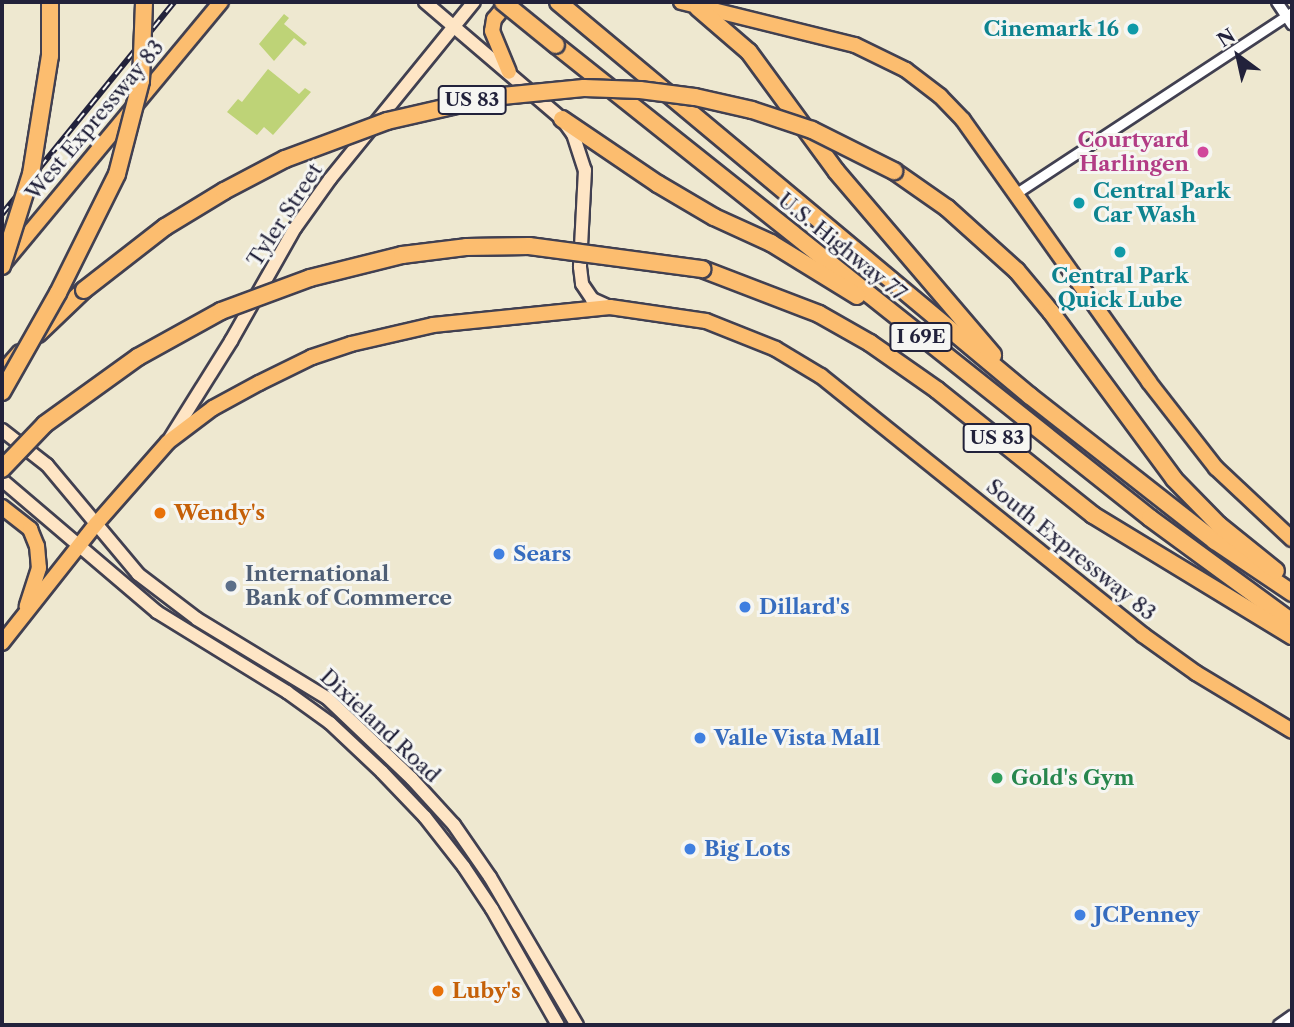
<!DOCTYPE html>
<html>
<head>
<meta charset="utf-8">
<style>
	body { margin:0 }
	#map { position:relative; width:1294px; height:1027px; overflow:hidden; background:#eee8d0; font-family:"Libre Caslon Text",serif }
	div>[style] { position:absolute }
	.green>* { inset:0; background:#bed377 }
	.roads { filter:drop-shadow(2px 0 #414051) drop-shadow(-2px 0 #414051) drop-shadow(0 2px #414051) drop-shadow(0 -2px #414051) }
	.minor>* { height:9px; margin:-4.5px; padding:0 4.5px; transform-origin:4.5px; border-radius:4.5px; background:#fff }
	.tertiary>* { height:10px; margin:-5px; padding:0 5px; transform-origin:5px; border-radius:5px; background:#fff }
	.secondary>* { height:12px; margin:-6px; padding:0 6px; transform-origin:6px; border-radius:6px; background:#fee5c5 }
	.primary>* { height:14px; margin:-7px; padding:0 7px; transform-origin:7px; border-radius:7px; background:#fcbd6f }
	.motorway>* { height:16px; margin:-8px; padding:0 8px; transform-origin:8px; border-radius:8px; background:#fcbd6f }
	.rail>* { height:6px; margin-top:-3px; transform-origin:0; background:repeating-linear-gradient(90deg,#f6f6f2 0 10px,#22223b 0 20px); box-sizing:border-box; border-block:2px solid #22223b }
	.bridges { filter:drop-shadow(2px 0 #414051) drop-shadow(-2px 0 #414051) drop-shadow(0 2px #414051) drop-shadow(0 -2px #414051) }
	.motorway-bridge>* { height:16px; margin:-8px; padding:0 8px; transform-origin:8px; border-radius:8px; background:#fcbd6f }
	.dots>* { width:19px; height:19px; translate:-50% -50%; box-sizing:border-box; border:4px solid #f6f6f2; border-radius:50% }
	span { translate:-50% -50%; white-space:nowrap; text-align:center; line-height:1.15; -webkit-text-stroke:6px #f6f6f2; paint-order:stroke }
	.shield-label span { padding:2px 5px; background:#f6f6f2; border:2px solid; border-radius:5px; -webkit-text-stroke-width:0 }
	.shield-label { font-size:19px; color:#22223b; font-weight:700 }
	.culture-label { font-size:21px; color:#0d838f; font-weight:700 }
	.right { translate:-100% -50%; text-align:right }
	.left { translate:0 -50%; text-align:left }
	.street-label { font-size:21px; color:#22223b }
	.hotel-label { font-size:21px; color:#b23c85; font-weight:700 }
	.food-label { font-size:21px; color:#c56008; font-weight:700 }
	.shop-label { font-size:21px; color:#366cbe; font-weight:700 }
	.service-label { font-size:21px; color:#4e5e75; font-weight:700 }
	.leisure-label { font-size:21px; color:#27864d; font-weight:700 }
	.frame { position:absolute; inset:0; border:4px solid #22223b; pointer-events:none }
	.north { position:absolute; left:1203px; top:21px; width:70px; height:70px; -webkit-text-stroke:5px #f6f6f2; paint-order:stroke; rotate:327deg; font-size:19px; font-weight:700; line-height:28px; text-align:center; color:#22223b }
	.north::after { content:''; display:block; margin:auto; width:24px; height:32px; background:#22223b; clip-path:polygon(50% 0,100% 100%,50% 72%,0 100%) }
</style>
</head>
<body>
<div id="map">
	<div class="green">
		<i style="clip-path:polygon(284px 14px,289px 18px,284px 24px,307px 43px,304px 46px,294px 38px,274px 61px,259px 44px)"></i>
		<i style="clip-path:polygon(268px 69px,299px 94px,305px 88px,311px 92px,273px 135px,264px 127px,257px 135px,227px 112px,238px 99px,242px 102px)"></i>
	</div>
	<div class="roads">
		<div class="minor">
			<i style="left:1015px;top:194px;width:331px;rotate:-33.3deg"></i>
		</div>
		<div class="tertiary">
			<i style="left:1277px;top:2px;width:27px;rotate:56deg"></i>
			<i style="left:1279px;top:1025px;width:16px;rotate:-35deg"></i>
		</div>
		<div class="secondary">
			<i style="left:425px;top:2px;width:180px;rotate:40.5deg"></i>
			<i style="left:562px;top:119px;width:19px;rotate:54deg"></i>
			<i style="left:573px;top:134px;width:38px;rotate:72deg"></i>
			<i style="left:585px;top:170px;width:97px;rotate:93deg"></i>
			<i style="left:580px;top:267px;width:17px;rotate:83deg"></i>
			<i style="left:582px;top:284px;width:18px;rotate:56deg"></i>
			<i style="left:592px;top:299px;width:20px;rotate:24deg"></i>
			<i style="left:2px;top:430px;width:57px;rotate:37.9deg"></i>
			<i style="left:47px;top:465px;width:142px;rotate:50.1deg"></i>
			<i style="left:138px;top:574px;width:74px;rotate:37.3deg"></i>
			<i style="left:197px;top:619px;width:152px;rotate:31.3deg"></i>
			<i style="left:327px;top:698px;width:117px;rotate:43.6deg"></i>
			<i style="left:412px;top:779px;width:62px;rotate:47.6deg"></i>
			<i style="left:454px;top:825px;width:63px;rotate:55.3deg"></i>
			<i style="left:490px;top:877px;width:172px;rotate:59.6deg"></i>
			<i style="left:169px;top:440px;width:117px;rotate:-57.9deg"></i>
			<i style="left:231px;top:341px;width:130px;rotate:-60.5deg"></i>
			<i style="left:295px;top:228px;width:60px;rotate:-54.5deg"></i>
			<i style="left:330px;top:179px;width:228px;rotate:-50.9deg"></i>
			<i style="left:2px;top:480px;width:204px;rotate:40.4deg"></i>
			<i style="left:157px;top:612px;width:153px;rotate:31.6deg"></i>
			<i style="left:287px;top:692px;width:53px;rotate:35.8deg"></i>
			<i style="left:330px;top:723px;width:71px;rotate:43.3deg"></i>
			<i style="left:382px;top:772px;width:62px;rotate:46.3deg"></i>
			<i style="left:425px;top:817px;width:63px;rotate:52deg"></i>
			<i style="left:464px;top:867px;width:50px;rotate:56.3deg"></i>
			<i style="left:492px;top:909px;width:133px;rotate:60.4deg"></i>
		</div>
		<div class="primary">
			<i style="left:508px;top:2px;width:22px;rotate:129deg"></i>
			<i style="left:494px;top:19px;width:12px;rotate:99deg"></i>
			<i style="left:492px;top:31px;width:44px;rotate:67.5deg"></i>
			<i style="left:681px;top:2px;width:179px;rotate:13.9deg"></i>
			<i style="left:855px;top:45px;width:57px;rotate:26.1deg"></i>
			<i style="left:906px;top:70px;width:43px;rotate:37.4deg"></i>
			<i style="left:940px;top:96px;width:33px;rotate:46deg"></i>
			<i style="left:963px;top:120px;width:321px;rotate:54.6deg"></i>
			<i style="left:1149px;top:382px;width:109px;rotate:52.1deg"></i>
			<i style="left:1216px;top:468px;width:104px;rotate:43.1deg"></i>
			<i style="left:5px;top:262px;width:338px;rotate:-50.3deg"></i>
			<i style="left:2px;top:507px;width:36px;rotate:38deg"></i>
			<i style="left:30px;top:529px;width:18px;rotate:68deg"></i>
			<i style="left:37px;top:546px;width:22px;rotate:85deg"></i>
			<i style="left:39px;top:568px;width:40px;rotate:108deg"></i>
			<i style="left:2px;top:643px;width:152px;rotate:-51.7deg"></i>
			<i style="left:96px;top:524px;width:109px;rotate:-48.7deg"></i>
			<i style="left:168px;top:442px;width:56px;rotate:-37.1deg"></i>
			<i style="left:213px;top:408px;width:52px;rotate:-28.5deg"></i>
			<i style="left:259px;top:383px;width:59px;rotate:-26.1deg"></i>
			<i style="left:312px;top:357px;width:41px;rotate:-18.4deg"></i>
			<i style="left:351px;top:344px;width:84px;rotate:-13deg"></i>
			<i style="left:433px;top:325px;width:178px;rotate:-5.8deg"></i>
			<i style="left:610px;top:307px;width:97px;rotate:8.3deg"></i>
			<i style="left:706px;top:321px;width:75px;rotate:21.8deg"></i>
			<i style="left:776px;top:349px;width:52px;rotate:31deg"></i>
			<i style="left:821px;top:376px;width:413px;rotate:38.8deg"></i>
			<i style="left:1143px;top:635px;width:65px;rotate:35.6deg"></i>
			<i style="left:1196px;top:673px;width:112px;rotate:31.1deg"></i>
		</div>
		<div class="motorway">
			<i style="left:558px;top:2px;width:615px;rotate:39.85deg"></i>
			<i style="left:1030px;top:396px;width:235px;rotate:38.1deg"></i>
			<i style="left:1215px;top:541px;width:93px;rotate:34deg"></i>
			<i style="left:698px;top:8px;width:67px;rotate:40.8deg"></i>
			<i style="left:749px;top:52px;width:147px;rotate:53.8deg"></i>
			<i style="left:836px;top:171px;width:242px;rotate:49.5deg"></i>
			<i style="left:556px;top:45px;width:759px;rotate:38.53deg"></i>
			<i style="left:1150px;top:518px;width:176px;rotate:36.2deg"></i>
			<i style="left:562px;top:119px;width:116px;rotate:34.1deg"></i>
			<i style="left:658px;top:184px;width:65px;rotate:30.5deg"></i>
			<i style="left:714px;top:217px;width:63px;rotate:24.5deg"></i>
			<i style="left:771px;top:243px;width:101px;rotate:31.6deg"></i>
			<i style="left:894px;top:171px;width:65px;rotate:34.9deg"></i>
			<i style="left:947px;top:208px;width:94px;rotate:42deg"></i>
			<i style="left:1017px;top:271px;width:53px;rotate:50.3deg"></i>
			<i style="left:1051px;top:312px;width:207px;rotate:53.6deg"></i>
			<i style="left:1174px;top:479px;width:64px;rotate:45.6deg"></i>
			<i style="left:1219px;top:525px;width:73px;rotate:38.9deg"></i>
			<i style="left:702px;top:269px;width:125px;rotate:21deg"></i>
			<i style="left:819px;top:314px;width:59px;rotate:29.6deg"></i>
			<i style="left:870px;top:343px;width:82px;rotate:35deg"></i>
			<i style="left:937px;top:390px;width:200px;rotate:38.7deg"></i>
			<i style="left:1093px;top:515px;width:233px;rotate:31.3deg"></i>
			<i style="left:38px;top:334px;width:64px;rotate:-43.7deg"></i>
			<i style="left:2px;top:374px;width:28px;rotate:-49deg"></i>
		</div>
	</div>
	<div class="rail">
		<i style="left:2px;top:214px;width:273px;rotate:-50.9deg"></i>
	</div>
	<div class="bridges">
		<div class="motorway-bridge">
			<i style="left:503px;top:2px;width:68px;rotate:39.1deg"></i>
			<i style="left:2px;top:266px;width:96px;rotate:-72.5deg"></i>
			<i style="left:31px;top:174px;width:120px;rotate:-80.9deg"></i>
			<i style="left:50px;top:56px;width:54px;rotate:-90deg"></i>
			<i style="left:84px;top:290px;width:103px;rotate:-37.9deg"></i>
			<i style="left:165px;top:227px;width:69px;rotate:-31.4deg"></i>
			<i style="left:224px;top:191px;width:69px;rotate:-27.7deg"></i>
			<i style="left:285px;top:159px;width:109px;rotate:-20.4deg"></i>
			<i style="left:387px;top:121px;width:108px;rotate:-12.9deg"></i>
			<i style="left:492px;top:97px;width:92px;rotate:-5.6deg"></i>
			<i style="left:584px;top:88px;width:56px;rotate:2deg"></i>
			<i style="left:640px;top:90px;width:55px;rotate:7.3deg"></i>
			<i style="left:695px;top:97px;width:58px;rotate:12.8deg"></i>
			<i style="left:752px;top:110px;width:63px;rotate:18.4deg"></i>
			<i style="left:812px;top:130px;width:92px;rotate:26.6deg"></i>
			<i style="left:2px;top:392px;width:114px;rotate:-60.5deg"></i>
			<i style="left:58px;top:293px;width:133px;rotate:-63.6deg"></i>
			<i style="left:117px;top:174px;width:96px;rotate:-75.5deg"></i>
			<i style="left:141px;top:81px;width:79px;rotate:-87.8deg"></i>
			<i style="left:2px;top:469px;width:62px;rotate:-46.3deg"></i>
			<i style="left:45px;top:424px;width:115px;rotate:-35.8deg"></i>
			<i style="left:138px;top:357px;width:95px;rotate:-29deg"></i>
			<i style="left:221px;top:311px;width:95px;rotate:-20.3deg"></i>
			<i style="left:310px;top:278px;width:95px;rotate:-14deg"></i>
			<i style="left:402px;top:255px;width:64px;rotate:-7.1deg"></i>
			<i style="left:466px;top:247px;width:63px;rotate:-0.9deg"></i>
			<i style="left:529px;top:246px;width:175px;rotate:7.6deg"></i>
		</div>
	</div>
	<div class="dots">
		<i style="left:1133px;top:29px;background:#0f9aa8"></i>
		<i style="left:1203px;top:152px;background:#d1479c"></i>
		<i style="left:1079px;top:203px;background:#0f9aa8"></i>
		<i style="left:1120px;top:252px;background:#0f9aa8"></i>
		<i style="left:160px;top:513px;background:#e8710a"></i>
		<i style="left:499px;top:554px;background:#3f7fe0"></i>
		<i style="left:231px;top:586px;background:#5c6f8a"></i>
		<i style="left:745px;top:607px;background:#3f7fe0"></i>
		<i style="left:700px;top:738px;background:#3f7fe0"></i>
		<i style="left:997px;top:778px;background:#2e9e5b"></i>
		<i style="left:690px;top:849px;background:#3f7fe0"></i>
		<i style="left:1080px;top:915px;background:#3f7fe0"></i>
		<i style="left:438px;top:991px;background:#e8710a"></i>
	</div>
	<div class="shield-label">
		<span style="left:472px;top:100px">US 83</span>
		<span style="left:921px;top:337px">I 69E</span>
		<span style="left:997px;top:438px">US 83</span>
	</div>
	<div class="culture-label">
		<span class="right" style="left:1119px;top:29px">Cinemark 16</span>
		<span class="left" style="left:1093px;top:203px">Central Park<br>Car Wash</span>
		<span style="left:1120px;top:288px">Central Park<br>Quick Lube</span>
	</div>
	<div class="street-label">
		<span style="left:95px;top:120px;rotate:-50deg">West Expressway 83</span>
		<span style="left:285px;top:215px;rotate:-57deg">Tyler Street</span>
		<span style="left:842px;top:247px;rotate:39deg">U.S. Highway 77</span>
		<span style="left:1071px;top:550px;rotate:39deg">South Expressway 83</span>
		<span style="left:380px;top:726px;rotate:43deg">Dixieland Road</span>
	</div>
	<div class="hotel-label">
		<span class="right" style="left:1189px;top:152px">Courtyard<br>Harlingen</span>
	</div>
	<div class="food-label">
		<span class="left" style="left:174px;top:513px">Wendy's</span>
		<span class="left" style="left:452px;top:991px">Luby's</span>
	</div>
	<div class="shop-label">
		<span class="left" style="left:513px;top:554px">Sears</span>
		<span class="left" style="left:759px;top:607px">Dillard's</span>
		<span class="left" style="left:714px;top:738px">Valle Vista Mall</span>
		<span class="left" style="left:704px;top:849px">Big Lots</span>
		<span class="left" style="left:1094px;top:915px">JCPenney</span>
	</div>
	<div class="service-label">
		<span class="left" style="left:245px;top:586px">International<br>Bank of Commerce</span>
	</div>
	<div class="leisure-label">
		<span class="left" style="left:1011px;top:778px">Gold's Gym</span>
	</div>
	<div class="frame"></div>
	<div class="north">N</div>
</div>
</body>
</html>
